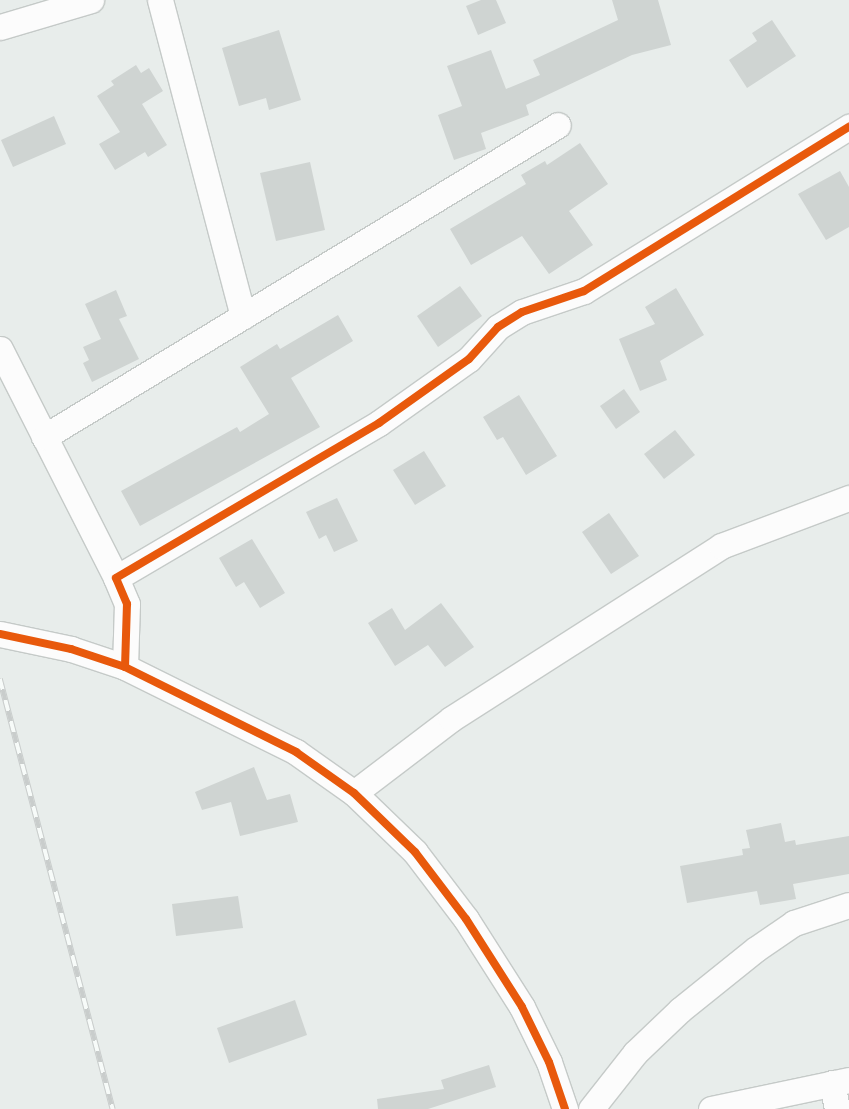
<!DOCTYPE html>
<html>
<head>
<meta charset="utf-8">
<style>
	body { margin:0 }
	#map { position:relative; width:849px; height:1109px; overflow:hidden; background:#e8edeb; font-family:"Public Sans",sans-serif }
	div>[style] { position:absolute }
	.building>* { inset:0; background:#cfd4d2 }
	.roads { filter:drop-shadow(1px 0 #c5cac8) drop-shadow(-1px 0 #c5cac8) drop-shadow(0 1px #c5cac8) drop-shadow(0 -1px #c5cac8) }
	.minor>* { height:25px; margin:-12.5px; padding:0 12.5px; transform-origin:12.5px; border-radius:12.5px; background:#fcfcfc }
	.rail>* { height:5.5px; margin-top:-2.75px; transform-origin:0; background:repeating-linear-gradient(90deg,#f7fbf9 0 11px,#c9cdcc 0 22px); box-sizing:border-box; border-block:1px solid #c9cdcc }
	.cycleway>* { height:8px; margin:-4px; padding:0 4px; transform-origin:4px; border-radius:4px; background:#e8590c }
	span { translate:-50% -50%; white-space:nowrap; text-align:center; line-height:1.15; -webkit-text-stroke:4px #f7fbf9; paint-order:stroke }
</style>
</head>
<body>
<div id="map">
	<div class="building">
		<i style="clip-path:polygon(481px 0,496px 0,506px 23px,478px 35px,466px 6px)"></i>
		<i style="clip-path:polygon(612px 0,658px 0,671px 45px,632px 55px,526px 105px,529px 115px,481px 133px,486px 149px,454px 160px,438px 115px,462px 106px,447px 66px,491px 50px,506px 89px,540px 75px,533px 60px,618px 20px)"></i>
		<i style="clip-path:polygon(772px 20px,796px 56px,747px 88px,729px 60px,757px 41px,752px 33px)"></i>
		<i style="clip-path:polygon(279px 30px,301px 100px,269px 110px,266px 98px,239px 106px,222px 48px)"></i>
		<i style="clip-path:polygon(136px 65px,141px 73px,149px 68px,163px 91px,142px 104px,167px 145px,148px 157px,145px 152px,115px 170px,99px 144px,120px 132px,97px 96px,114px 85px,111px 81px)"></i>
		<i style="clip-path:polygon(54px 116px,66px 144px,13px 167px,1px 140px)"></i>
		<i style="clip-path:polygon(580px 143px,608px 184px,569px 211px,593px 245px,549px 274px,522px 236px,471px 265px,450px 229px,526px 184px,521px 175px,545px 161px,547px 165px)"></i>
		<i style="clip-path:polygon(310px 162px,325px 230px,276px 241px,260px 173px)"></i>
		<i style="clip-path:polygon(840px 171px,849px 187px,849px 227px,826px 240px,798px 194px)"></i>
		<i style="clip-path:polygon(460px 286px,482px 316px,438px 347px,417px 316px)"></i>
		<i style="clip-path:polygon(676px 288px,704px 335px,660px 361px,667px 380px,640px 391px,619px 339px,655px 324px,645px 307px)"></i>
		<i style="clip-path:polygon(116px 290px,127px 316px,119px 319px,139px 359px,92px 382px,83px 363px,89px 360px,83px 347px,101px 339px,85px 304px)"></i>
		<i style="clip-path:polygon(338px 315px,353px 341px,291px 378px,320px 427px,140px 526px,121px 491px,237px 427px,240px 432px,269px 414px,240px 367px,277px 344px,280px 349px)"></i>
		<i style="clip-path:polygon(624px 389px,640px 412px,616px 429px,600px 406px)"></i>
		<i style="clip-path:polygon(519px 395px,557px 456px,526px 475px,503px 437px,497px 440px,483px 417px)"></i>
		<i style="clip-path:polygon(675px 430px,695px 455px,664px 479px,644px 454px)"></i>
		<i style="clip-path:polygon(424px 451px,446px 486px,415px 505px,393px 470px)"></i>
		<i style="clip-path:polygon(337px 498px,358px 541px,334px 552px,326px 535px,319px 539px,306px 512px)"></i>
		<i style="clip-path:polygon(609px 513px,639px 556px,611px 574px,582px 532px)"></i>
		<i style="clip-path:polygon(252px 539px,285px 593px,260px 608px,244px 582px,236px 587px,219px 558px)"></i>
		<i style="clip-path:polygon(441px 603px,474px 647px,445px 667px,428px 645px,395px 666px,368px 623px,392px 608px,405px 630px)"></i>
		<i style="clip-path:polygon(254px 767px,267px 800px,290px 794px,298px 822px,240px 836px,231px 802px,202px 810px,195px 792px)"></i>
		<i style="clip-path:polygon(781px 823px,785px 842px,795px 840px,796px 845px,849px 836px,849px 874px,793px 884px,796px 899px,760px 905px,757px 891px,687px 903px,680px 866px,743px 855px,742px 849px,750px 848px,746px 830px)"></i>
		<i style="clip-path:polygon(238px 896px,243px 928px,176px 936px,172px 904px)"></i>
		<i style="clip-path:polygon(295px 1000px,307px 1035px,229px 1063px,217px 1028px)"></i>
		<i style="clip-path:polygon(489px 1065px,496px 1087px,428px 1109px,378px 1109px,377px 1099px,444px 1089px,441px 1080px)"></i>
	</div>
	<div class="roads">
		<div class="minor">
			<i style="left:160px;top:0;width:327px;rotate:75.3deg"></i>
			<i style="left:0;top:27px;width:95px;rotate:-16.5deg"></i>
			<i style="left:0;top:349px;width:257px;rotate:63.1deg"></i>
			<i style="left:44px;top:437px;width:601px;rotate:-31.26deg"></i>
			<i style="left:0;top:634px;width:73px;rotate:11.9deg"></i>
			<i style="left:71px;top:649px;width:57px;rotate:18.4deg"></i>
			<i style="left:125px;top:667px;width:191px;rotate:26.4deg"></i>
			<i style="left:296px;top:752px;width:71px;rotate:35.3deg"></i>
			<i style="left:354px;top:793px;width:85px;rotate:44deg"></i>
			<i style="left:415px;top:852px;width:84px;rotate:52.7deg"></i>
			<i style="left:466px;top:919px;width:104px;rotate:57.5deg"></i>
			<i style="left:522px;top:1007px;width:61px;rotate:63.9deg"></i>
			<i style="left:549px;top:1062px;width:50px;rotate:71.2deg"></i>
			<i style="left:125px;top:667px;width:63px;rotate:-88.2deg"></i>
			<i style="left:127px;top:604px;width:28px;rotate:-113deg"></i>
			<i style="left:116px;top:578px;width:305px;rotate:-30.5deg"></i>
			<i style="left:379px;top:423px;width:110px;rotate:-35.4deg"></i>
			<i style="left:469px;top:359px;width:43px;rotate:-47.8deg"></i>
			<i style="left:498px;top:327px;width:28px;rotate:-32deg"></i>
			<i style="left:522px;top:312px;width:65px;rotate:-18.7deg"></i>
			<i style="left:584px;top:291px;width:312px;rotate:-31.8deg"></i>
			<i style="left:354px;top:793px;width:122px;rotate:-37.3deg"></i>
			<i style="left:451px;top:719px;width:321px;rotate:-32.6deg"></i>
			<i style="left:721px;top:546px;width:137px;rotate:-20.6deg"></i>
			<i style="left:832px;top:1083px;width:26px;rotate:79deg"></i>
			<i style="left:591px;top:1109px;width:71px;rotate:-51.8deg"></i>
			<i style="left:635px;top:1053px;width:62px;rotate:-43.7deg"></i>
			<i style="left:680px;top:1010px;width:97px;rotate:-38.8deg"></i>
			<i style="left:756px;top:949px;width:46px;rotate:-34.4deg"></i>
			<i style="left:794px;top:923px;width:58px;rotate:-18.1deg"></i>
			<i style="left:711px;top:1109px;width:141px;rotate:-11.9deg"></i>
		</div>
	</div>
	<div class="rail">
		<i style="left:0;top:679px;width:445px;rotate:75.3deg"></i>
	</div>
	<div class="cycleway">
		<i style="left:0;top:634px;width:73px;rotate:11.9deg"></i>
		<i style="left:71px;top:649px;width:57px;rotate:18.4deg"></i>
		<i style="left:125px;top:667px;width:191px;rotate:26.4deg"></i>
		<i style="left:296px;top:752px;width:71px;rotate:35.3deg"></i>
		<i style="left:354px;top:793px;width:85px;rotate:44deg"></i>
		<i style="left:415px;top:852px;width:84px;rotate:52.7deg"></i>
		<i style="left:466px;top:919px;width:104px;rotate:57.5deg"></i>
		<i style="left:522px;top:1007px;width:61px;rotate:63.9deg"></i>
		<i style="left:549px;top:1062px;width:50px;rotate:71.2deg"></i>
		<i style="left:125px;top:667px;width:63px;rotate:-88.2deg"></i>
		<i style="left:127px;top:604px;width:28px;rotate:-113deg"></i>
		<i style="left:116px;top:578px;width:305px;rotate:-30.5deg"></i>
		<i style="left:379px;top:423px;width:110px;rotate:-35.4deg"></i>
		<i style="left:469px;top:359px;width:43px;rotate:-47.8deg"></i>
		<i style="left:498px;top:327px;width:28px;rotate:-32deg"></i>
		<i style="left:522px;top:312px;width:65px;rotate:-18.7deg"></i>
		<i style="left:584px;top:291px;width:312px;rotate:-31.8deg"></i>
	</div>
</div>
</body>
</html>
